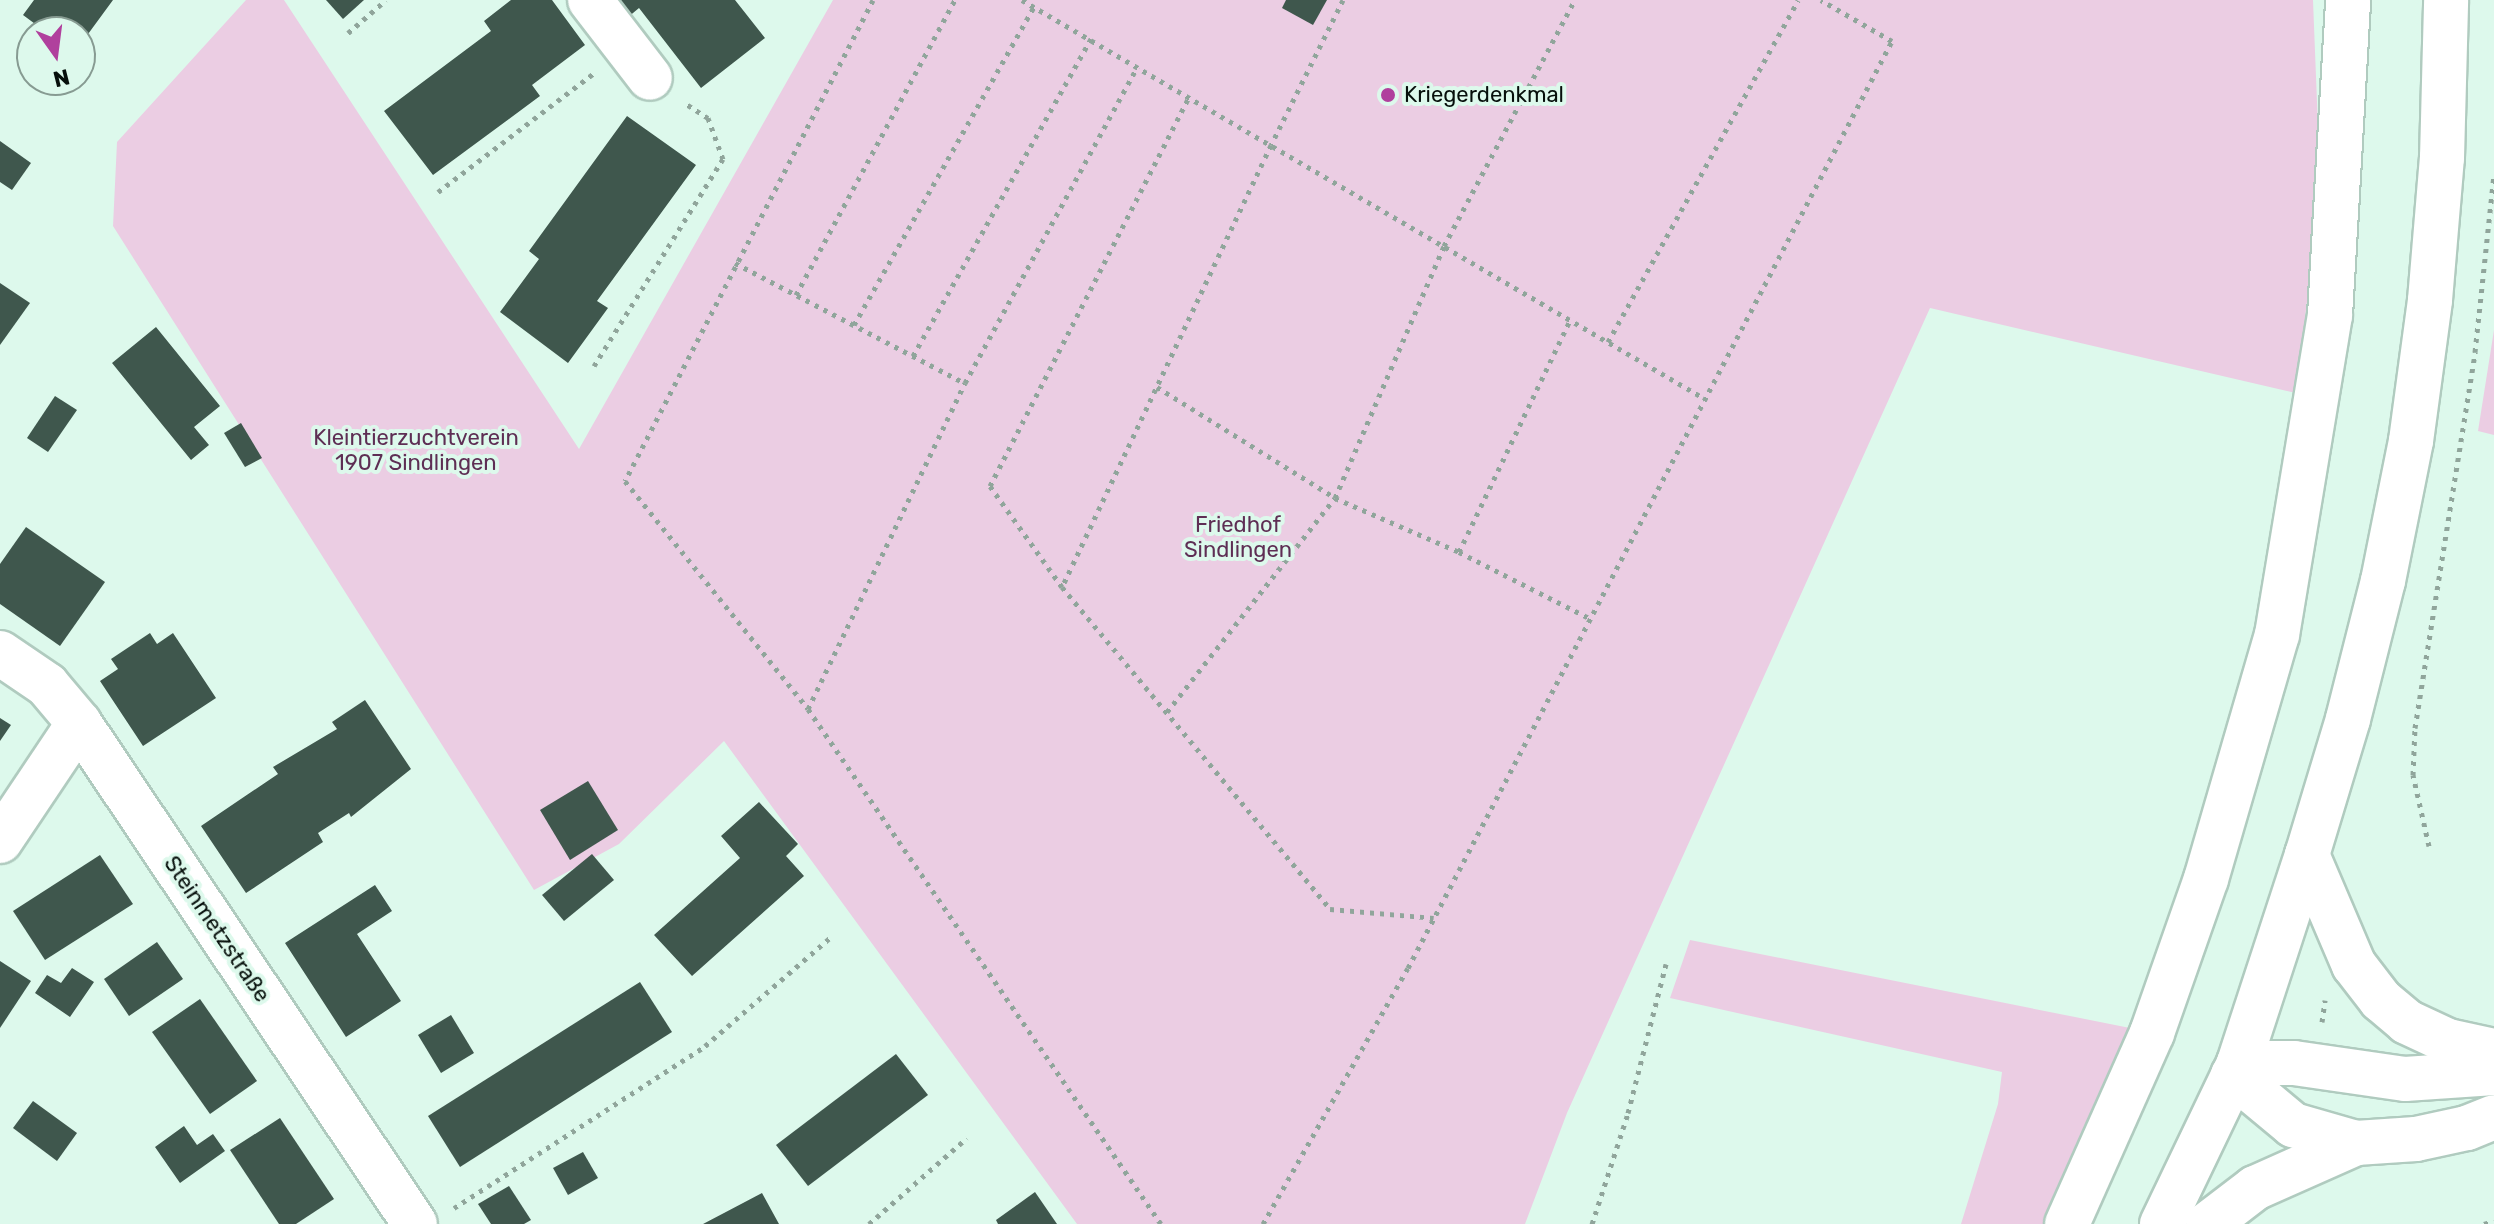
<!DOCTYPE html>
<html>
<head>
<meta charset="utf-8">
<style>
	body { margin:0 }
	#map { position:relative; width:2494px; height:1224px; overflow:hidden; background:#ddf9ec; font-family:Rubik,sans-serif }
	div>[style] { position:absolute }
	.green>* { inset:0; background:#ebcde3 }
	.building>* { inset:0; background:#3f574d }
	.path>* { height:5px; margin-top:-2.5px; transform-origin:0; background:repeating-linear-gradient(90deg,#90a59b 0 4px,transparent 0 10px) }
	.roads { filter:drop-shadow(2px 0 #b0cbbf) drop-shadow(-2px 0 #b0cbbf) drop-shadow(0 2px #b0cbbf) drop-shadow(0 -2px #b0cbbf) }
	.minor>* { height:44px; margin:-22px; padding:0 22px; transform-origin:22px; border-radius:22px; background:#fff }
	.major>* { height:44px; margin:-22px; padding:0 22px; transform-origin:22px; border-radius:22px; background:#fff }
	.highway>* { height:44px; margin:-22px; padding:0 22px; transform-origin:22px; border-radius:22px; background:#fff }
	.dots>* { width:22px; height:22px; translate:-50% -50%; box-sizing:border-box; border:4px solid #ddf9ec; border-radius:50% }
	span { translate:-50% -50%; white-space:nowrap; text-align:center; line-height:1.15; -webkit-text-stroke:8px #ddf9ec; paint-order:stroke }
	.poi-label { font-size:22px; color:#060f0b }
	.left { translate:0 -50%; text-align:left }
	.park-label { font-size:22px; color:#5e2e54 }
	.street-label { font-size:22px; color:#060f0b }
	.north { position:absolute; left:16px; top:16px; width:80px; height:80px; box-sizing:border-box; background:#ddf9ec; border:2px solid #879b92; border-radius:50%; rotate:166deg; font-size:22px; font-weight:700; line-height:32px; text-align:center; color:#060f0b }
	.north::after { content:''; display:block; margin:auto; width:28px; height:36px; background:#b0409d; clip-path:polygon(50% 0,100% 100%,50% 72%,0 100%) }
</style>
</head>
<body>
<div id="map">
	<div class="green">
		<i style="clip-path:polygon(246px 0,284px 0,579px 449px,833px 0,2313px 0,2319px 153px,2311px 268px,2296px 393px,1930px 308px,1567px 1113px,1525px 1224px,1077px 1224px,724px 741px,619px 844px,534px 890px,113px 226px,117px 142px)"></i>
		<i style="clip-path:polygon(2494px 330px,2494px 435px,2478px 431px)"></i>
		<i style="clip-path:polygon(1690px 940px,2130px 1028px,2047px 1224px,1961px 1224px,1998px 1104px,2002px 1072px,1670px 998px)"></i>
	</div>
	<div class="building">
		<i style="clip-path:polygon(34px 0,113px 0,80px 45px,80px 32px,46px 32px,23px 15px)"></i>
		<i style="clip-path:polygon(326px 0,364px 0,343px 19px)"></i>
		<i style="clip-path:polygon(511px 0,552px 0,585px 45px,532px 85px,540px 96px,433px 175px,384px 111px,491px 31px,484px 21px)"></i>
		<i style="clip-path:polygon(613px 0,735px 0,765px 38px,701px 88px,639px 8px,627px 18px)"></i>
		<i style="clip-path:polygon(1286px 0,1327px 0,1313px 25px,1282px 8px)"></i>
		<i style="clip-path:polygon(627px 116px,696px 165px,597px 301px,608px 308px,568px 363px,500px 312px,539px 259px,529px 251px)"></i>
		<i style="clip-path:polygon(0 141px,31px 163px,12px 190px,0 182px)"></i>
		<i style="clip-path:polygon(0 283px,30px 303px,0 345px)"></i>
		<i style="clip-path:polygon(156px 327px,220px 406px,194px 427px,209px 445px,191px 460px,112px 363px)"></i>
		<i style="clip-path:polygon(55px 396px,77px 410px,48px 452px,27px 438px)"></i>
		<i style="clip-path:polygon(241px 423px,262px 458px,245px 467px,224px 433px)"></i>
		<i style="clip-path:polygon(26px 527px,105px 582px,60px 646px,0 604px,0 564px)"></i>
		<i style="clip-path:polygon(150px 633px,157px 644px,173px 633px,216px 698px,143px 746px,100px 681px,118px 669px,111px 659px)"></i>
		<i style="clip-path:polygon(365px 700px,411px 769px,351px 817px,349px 813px,318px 833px,323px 842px,246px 893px,201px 826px,278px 774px,273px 767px,337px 729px,332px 722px)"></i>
		<i style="clip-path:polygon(0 718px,11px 725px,0 741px)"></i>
		<i style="clip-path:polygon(588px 781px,618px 830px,570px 860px,540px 810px)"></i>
		<i style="clip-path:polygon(759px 802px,798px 844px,786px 856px,804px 876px,692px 976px,654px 935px,740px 858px,721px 836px)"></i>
		<i style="clip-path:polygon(592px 854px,614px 880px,564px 921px,542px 895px)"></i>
		<i style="clip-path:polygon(100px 855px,133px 904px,45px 960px,13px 911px)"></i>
		<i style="clip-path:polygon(375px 885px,392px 911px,357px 934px,401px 1001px,346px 1037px,285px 943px)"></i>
		<i style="clip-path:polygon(157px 942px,183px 979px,129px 1016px,104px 979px)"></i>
		<i style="clip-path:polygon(0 961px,31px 981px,0 1028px)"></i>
		<i style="clip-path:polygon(72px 968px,94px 982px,70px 1017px,35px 993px,47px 975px,61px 983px)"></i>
		<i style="clip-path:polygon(640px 982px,672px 1032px,460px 1167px,428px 1116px)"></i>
		<i style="clip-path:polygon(200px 999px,257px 1081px,210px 1114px,152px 1032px)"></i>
		<i style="clip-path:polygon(451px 1015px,474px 1053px,441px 1073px,418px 1035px)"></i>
		<i style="clip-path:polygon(896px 1054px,928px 1095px,808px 1186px,776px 1145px)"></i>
		<i style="clip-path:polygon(33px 1101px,77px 1133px,57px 1161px,13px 1128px)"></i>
		<i style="clip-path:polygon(280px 1118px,334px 1199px,296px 1224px,279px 1224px,230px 1150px)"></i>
		<i style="clip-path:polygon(184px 1126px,197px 1145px,213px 1134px,225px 1151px,180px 1183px,155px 1147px)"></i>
		<i style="clip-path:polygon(583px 1152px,598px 1178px,568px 1195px,553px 1168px)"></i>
		<i style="clip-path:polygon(509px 1186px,531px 1220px,524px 1224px,491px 1224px,478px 1204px)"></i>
		<i style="clip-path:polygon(1035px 1192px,1057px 1224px,998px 1224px,996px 1220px)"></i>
		<i style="clip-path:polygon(762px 1193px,779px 1224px,703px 1224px,724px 1213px)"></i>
	</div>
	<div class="path">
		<i style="left:873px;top:0;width:541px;rotate:117.28deg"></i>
		<i style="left:625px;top:481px;width:292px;rotate:51.2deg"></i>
		<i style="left:808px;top:709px;width:624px;rotate:55.57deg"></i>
		<i style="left:1022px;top:0;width:791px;rotate:30.29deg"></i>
		<i style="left:1343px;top:0;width:162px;rotate:116.4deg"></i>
		<i style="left:1271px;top:145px;width:489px;rotate:115.3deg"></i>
		<i style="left:1062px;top:587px;width:419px;rotate:50.2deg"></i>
		<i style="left:1330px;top:909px;width:104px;rotate:4.9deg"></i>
		<i style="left:348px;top:33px;width:50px;rotate:-41deg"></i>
		<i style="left:438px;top:192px;width:195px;rotate:-37.3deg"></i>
		<i style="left:735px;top:263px;width:259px;rotate:27.6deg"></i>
		<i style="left:796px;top:295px;width:335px;rotate:-61.7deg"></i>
		<i style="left:854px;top:325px;width:365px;rotate:-60.5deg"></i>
		<i style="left:1608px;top:342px;width:391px;rotate:-60.9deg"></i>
		<i style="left:913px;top:356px;width:364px;rotate:-60.7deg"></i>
		<i style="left:594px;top:366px;width:244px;rotate:-58.1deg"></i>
		<i style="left:723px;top:159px;width:44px;rotate:-110.1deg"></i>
		<i style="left:708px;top:118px;width:27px;rotate:-147deg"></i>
		<i style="left:1157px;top:387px;width:210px;rotate:31.9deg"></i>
		<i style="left:1335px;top:498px;width:135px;rotate:23.5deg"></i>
		<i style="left:1459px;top:552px;width:148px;rotate:26.9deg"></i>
		<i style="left:1459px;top:552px;width:257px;rotate:-64.4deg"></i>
		<i style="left:1062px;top:587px;width:124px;rotate:-125.5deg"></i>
		<i style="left:990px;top:486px;width:437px;rotate:-62.9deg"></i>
		<i style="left:808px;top:709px;width:362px;rotate:-64.3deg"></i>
		<i style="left:965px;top:383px;width:360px;rotate:-61.4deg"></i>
		<i style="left:1167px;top:712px;width:272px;rotate:-51.9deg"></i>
		<i style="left:1335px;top:498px;width:275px;rotate:-66.6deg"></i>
		<i style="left:1444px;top:246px;width:279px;rotate:-62deg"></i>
		<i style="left:2429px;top:846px;width:73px;rotate:-102.7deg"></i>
		<i style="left:2413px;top:775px;width:47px;rotate:-87.6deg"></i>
		<i style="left:2415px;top:728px;width:381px;rotate:-80.9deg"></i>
		<i style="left:2475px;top:352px;width:180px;rotate:-83.9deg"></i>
		<i style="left:2322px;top:1022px;width:22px;rotate:-82deg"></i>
		<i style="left:454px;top:1208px;width:299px;rotate:-32.8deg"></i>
		<i style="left:705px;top:1046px;width:169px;rotate:-40.9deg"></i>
		<i style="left:869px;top:1224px;width:130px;rotate:-41.3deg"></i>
		<i style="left:1263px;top:1224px;width:294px;rotate:-60.5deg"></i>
		<i style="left:1408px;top:968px;width:1046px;rotate:-62.43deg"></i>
		<i style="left:1892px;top:41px;width:82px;rotate:-150deg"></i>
		<i style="left:1592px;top:1224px;width:117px;rotate:-72deg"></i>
		<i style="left:1628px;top:1113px;width:154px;rotate:-75.7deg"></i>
		<i style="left:2484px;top:1224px;width:10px;rotate:-17deg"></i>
	</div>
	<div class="roads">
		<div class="minor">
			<i style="left:590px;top:0;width:98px;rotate:52.4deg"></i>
			<i style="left:0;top:653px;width:57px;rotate:34.2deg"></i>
			<i style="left:47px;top:685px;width:50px;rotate:49.9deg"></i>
			<i style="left:79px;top:723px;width:603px;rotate:56.15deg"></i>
			<i style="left:0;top:841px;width:142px;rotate:-56.2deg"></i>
			<i style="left:2067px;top:1224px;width:209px;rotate:-66deg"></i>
			<i style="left:2152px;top:1033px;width:163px;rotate:-70.7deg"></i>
			<i style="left:2206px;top:879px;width:254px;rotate:-73.8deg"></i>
			<i style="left:2277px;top:635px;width:324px;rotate:-80.6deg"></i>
			<i style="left:2330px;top:315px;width:316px;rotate:-86.7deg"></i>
		</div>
		<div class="major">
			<i style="left:2307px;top:855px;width:120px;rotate:66.9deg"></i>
			<i style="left:2354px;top:965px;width:44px;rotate:52.4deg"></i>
			<i style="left:2381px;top:1000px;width:34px;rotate:40deg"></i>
			<i style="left:2407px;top:1022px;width:45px;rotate:24.9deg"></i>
			<i style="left:2448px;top:1041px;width:47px;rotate:12.3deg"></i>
			<i style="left:2239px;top:1063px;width:55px"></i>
			<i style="left:2294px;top:1063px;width:112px;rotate:8.2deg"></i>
			<i style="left:2405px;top:1079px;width:89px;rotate:-3.9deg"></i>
			<i style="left:2233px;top:1075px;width:78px;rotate:39.8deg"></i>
			<i style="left:2293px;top:1125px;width:66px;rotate:15.9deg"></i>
			<i style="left:2356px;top:1143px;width:60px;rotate:-3.8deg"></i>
			<i style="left:2416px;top:1139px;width:52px;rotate:-12.2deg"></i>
			<i style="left:2467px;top:1128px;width:29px;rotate:-22deg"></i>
			<i style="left:2162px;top:1224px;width:178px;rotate:-64.4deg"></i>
			<i style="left:2239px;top:1063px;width:219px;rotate:-71.9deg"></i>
			<i style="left:2208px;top:1224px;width:59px;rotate:-37.5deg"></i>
			<i style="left:2255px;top:1188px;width:111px;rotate:-24deg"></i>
		</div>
		<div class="highway">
			<i style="left:2307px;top:855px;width:142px;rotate:-73.2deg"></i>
			<i style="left:2348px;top:719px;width:142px;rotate:-75.8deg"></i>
			<i style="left:2383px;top:581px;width:143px;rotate:-78.7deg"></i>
			<i style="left:2411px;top:441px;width:142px;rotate:-82.3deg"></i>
			<i style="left:2430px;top:300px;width:143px;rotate:-85.2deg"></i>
			<i style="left:2442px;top:158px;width:158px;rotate:-88.5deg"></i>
		</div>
	</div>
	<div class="dots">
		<i style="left:1388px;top:95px;background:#b0409d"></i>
	</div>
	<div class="poi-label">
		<span class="left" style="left:1404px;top:95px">Kriegerdenkmal</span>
	</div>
	<div class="park-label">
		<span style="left:416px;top:450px">Kleintierzuchtverein<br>1907 Sindlingen</span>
		<span style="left:1238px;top:537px">Friedhof<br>Sindlingen</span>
	</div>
	<div class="street-label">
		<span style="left:217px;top:929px;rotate:56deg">Steinmetzstraße</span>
	</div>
	<div class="north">N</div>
</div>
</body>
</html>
